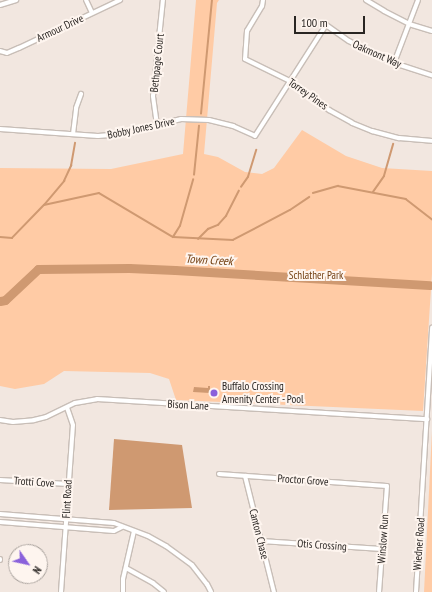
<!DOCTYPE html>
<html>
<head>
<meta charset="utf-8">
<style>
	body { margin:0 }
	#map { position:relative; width:432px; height:592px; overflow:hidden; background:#f2e7e0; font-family:"PT Sans Narrow",sans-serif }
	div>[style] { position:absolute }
	.green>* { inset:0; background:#ffcba5 }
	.water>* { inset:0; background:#cf9971 }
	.stream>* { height:1.5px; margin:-0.75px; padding:0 0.75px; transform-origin:0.75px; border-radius:0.75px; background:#cf9971 }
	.river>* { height:9px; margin:-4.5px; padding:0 4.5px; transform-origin:4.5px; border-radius:4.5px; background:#cf9971 }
	.roads { filter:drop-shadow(1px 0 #c8beb7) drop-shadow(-1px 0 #c8beb7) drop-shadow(0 1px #c8beb7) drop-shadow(0 -1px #c8beb7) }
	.minor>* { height:4px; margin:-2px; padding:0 2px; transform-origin:2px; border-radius:2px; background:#fff }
	.dots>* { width:11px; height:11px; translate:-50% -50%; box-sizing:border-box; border:2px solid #fef5ef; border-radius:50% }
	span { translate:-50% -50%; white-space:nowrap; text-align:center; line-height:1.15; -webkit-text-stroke:4px #fef5ef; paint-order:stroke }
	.street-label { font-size:11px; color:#292522 }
	.park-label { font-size:11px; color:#744113 }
	.poi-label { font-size:11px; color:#292522 }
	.left { translate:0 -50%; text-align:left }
	.water-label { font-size:12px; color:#744012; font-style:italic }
	.north { position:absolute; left:8px; top:544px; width:40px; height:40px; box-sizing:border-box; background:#fef5ef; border:1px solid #a9a29d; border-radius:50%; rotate:124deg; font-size:11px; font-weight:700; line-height:16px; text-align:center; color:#292522 }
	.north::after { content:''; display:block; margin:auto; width:14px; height:18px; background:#8a61db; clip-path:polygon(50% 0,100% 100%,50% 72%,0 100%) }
	.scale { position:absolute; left:294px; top:16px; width:71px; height:18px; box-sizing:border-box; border:2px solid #292522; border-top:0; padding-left:5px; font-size:12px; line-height:14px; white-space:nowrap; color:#292522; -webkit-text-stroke:3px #fef5ef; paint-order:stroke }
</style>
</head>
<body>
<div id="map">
	<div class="green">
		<i style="clip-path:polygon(196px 0,219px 0,217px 3px,204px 154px,218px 157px,245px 172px,262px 174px,274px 168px,302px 130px,346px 156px,382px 168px,432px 171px,432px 274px,423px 411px,176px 400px,169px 379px,150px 373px,64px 371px,44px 384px,15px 389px,0 386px,0 168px,111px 169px,183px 154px)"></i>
		<i style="clip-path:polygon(432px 431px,432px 592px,424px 592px)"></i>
	</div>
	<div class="water">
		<i style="clip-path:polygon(208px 386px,210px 386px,210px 393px,193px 392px,194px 387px,208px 388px)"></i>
		<i style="clip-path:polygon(114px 439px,182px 445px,192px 508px,109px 510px)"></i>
	</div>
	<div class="stream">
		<i style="left:201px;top:114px;width:115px;rotate:-84.5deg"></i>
		<i style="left:194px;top:175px;width:49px;rotate:-84.2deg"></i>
		<i style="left:241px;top:187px;width:12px;rotate:-55deg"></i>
		<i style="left:248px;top:177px;width:28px;rotate:-73deg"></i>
		<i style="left:373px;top:192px;width:19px;rotate:-55deg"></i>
		<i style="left:384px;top:176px;width:33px;rotate:-74deg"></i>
		<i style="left:313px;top:193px;width:26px;rotate:-16deg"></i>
		<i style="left:338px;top:186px;width:69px;rotate:10.8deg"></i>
		<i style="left:406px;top:199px;width:33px;rotate:38deg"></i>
		<i style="left:45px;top:204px;width:30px;rotate:-50deg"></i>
		<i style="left:64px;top:181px;width:17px;rotate:-65deg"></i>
		<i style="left:71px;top:166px;width:23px;rotate:-80deg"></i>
		<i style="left:0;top:237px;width:12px;rotate:5deg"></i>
		<i style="left:12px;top:238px;width:46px;rotate:-45.9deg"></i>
		<i style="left:44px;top:205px;width:56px;rotate:-12.3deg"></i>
		<i style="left:99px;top:193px;width:86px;rotate:30.7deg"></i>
		<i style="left:173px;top:237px;width:60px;rotate:2.9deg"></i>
		<i style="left:233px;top:240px;width:64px;rotate:-27.8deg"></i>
		<i style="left:290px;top:210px;width:23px;rotate:-34deg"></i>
		<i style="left:173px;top:237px;width:13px;rotate:-58deg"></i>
		<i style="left:180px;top:226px;width:48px;rotate:-74.2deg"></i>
		<i style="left:198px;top:239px;width:14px;rotate:-45deg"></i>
		<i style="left:208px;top:229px;width:11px;rotate:-22deg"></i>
		<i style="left:218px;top:225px;width:12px;rotate:-48deg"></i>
		<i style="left:226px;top:216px;width:28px;rotate:-63deg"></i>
	</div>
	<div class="river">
		<i style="left:0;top:301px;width:5px;rotate:-11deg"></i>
		<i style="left:5px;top:300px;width:45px;rotate:-43.2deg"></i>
		<i style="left:38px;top:269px;width:91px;rotate:-0.6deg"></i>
		<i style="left:129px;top:268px;width:46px;rotate:2.5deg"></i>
		<i style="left:175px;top:270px;width:255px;rotate:3.4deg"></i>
	</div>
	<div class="roads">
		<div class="minor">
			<i style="left:86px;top:0;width:14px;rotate:65deg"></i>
			<i style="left:263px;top:0;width:6px;rotate:99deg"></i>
			<i style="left:262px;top:6px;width:29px;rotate:121deg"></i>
			<i style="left:247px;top:31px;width:28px;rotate:94deg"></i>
			<i style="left:245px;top:59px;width:50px;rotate:26.1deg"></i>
			<i style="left:290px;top:81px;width:49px;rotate:36.6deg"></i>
			<i style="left:329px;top:110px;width:26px;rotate:29deg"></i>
			<i style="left:352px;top:123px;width:22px;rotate:22deg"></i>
			<i style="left:372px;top:131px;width:28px;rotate:15deg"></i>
			<i style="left:399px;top:138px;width:33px;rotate:5deg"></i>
			<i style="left:366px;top:0;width:21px;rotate:31deg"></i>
			<i style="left:384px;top:11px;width:28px;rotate:27deg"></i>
			<i style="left:409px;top:24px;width:24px;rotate:17deg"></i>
			<i style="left:0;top:5px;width:17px;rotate:-17deg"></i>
			<i style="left:0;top:51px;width:7px;rotate:16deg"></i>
			<i style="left:7px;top:53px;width:13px;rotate:-23deg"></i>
			<i style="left:19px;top:48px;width:112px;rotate:-25.4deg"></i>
			<i style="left:394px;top:63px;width:67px;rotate:-69.1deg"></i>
			<i style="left:157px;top:125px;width:29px;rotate:-98deg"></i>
			<i style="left:153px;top:96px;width:97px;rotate:-84.1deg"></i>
			<i style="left:0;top:129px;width:98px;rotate:4.1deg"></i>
			<i style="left:98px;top:136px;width:21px;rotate:-5deg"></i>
			<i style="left:119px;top:134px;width:64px;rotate:-13.6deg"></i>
			<i style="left:181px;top:119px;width:28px;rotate:2deg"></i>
			<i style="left:209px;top:120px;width:25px;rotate:14deg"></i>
			<i style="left:233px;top:126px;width:24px;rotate:24deg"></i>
			<i style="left:255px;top:136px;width:132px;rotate:-57.4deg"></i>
			<i style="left:326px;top:25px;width:28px;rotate:35deg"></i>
			<i style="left:349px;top:41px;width:27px;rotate:28deg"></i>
			<i style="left:373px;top:54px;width:23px;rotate:23deg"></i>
			<i style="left:394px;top:63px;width:40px;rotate:18deg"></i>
			<i style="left:73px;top:134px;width:26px;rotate:-83deg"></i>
			<i style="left:76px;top:108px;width:15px;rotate:-70deg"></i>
			<i style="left:0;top:420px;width:13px;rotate:9deg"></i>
			<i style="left:13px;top:422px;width:21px;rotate:-5deg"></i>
			<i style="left:34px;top:420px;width:12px;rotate:-14deg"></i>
			<i style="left:46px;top:417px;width:32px;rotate:-26deg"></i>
			<i style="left:75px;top:403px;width:22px;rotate:-10deg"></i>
			<i style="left:97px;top:399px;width:331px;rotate:3.5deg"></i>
			<i style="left:219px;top:474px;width:168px;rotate:4.1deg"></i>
			<i style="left:387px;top:486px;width:106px;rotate:94.3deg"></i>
			<i style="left:245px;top:476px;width:120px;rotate:76deg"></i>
			<i style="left:0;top:480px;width:68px;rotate:3.4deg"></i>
			<i style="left:0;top:514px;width:114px;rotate:4.5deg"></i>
			<i style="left:114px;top:523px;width:36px;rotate:21deg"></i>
			<i style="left:148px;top:536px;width:21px;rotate:29deg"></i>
			<i style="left:166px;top:546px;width:32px;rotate:36deg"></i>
			<i style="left:192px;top:565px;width:24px;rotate:52deg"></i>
			<i style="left:207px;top:584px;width:9px;rotate:63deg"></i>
			<i style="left:0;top:522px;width:114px;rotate:4.5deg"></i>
			<i style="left:114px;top:531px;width:9px;rotate:-27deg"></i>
			<i style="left:261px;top:541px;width:121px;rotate:3.8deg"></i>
			<i style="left:0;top:559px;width:1px;rotate:90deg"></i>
			<i style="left:126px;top:568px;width:31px;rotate:29deg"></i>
			<i style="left:153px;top:583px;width:14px;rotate:39deg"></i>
			<i style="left:61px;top:592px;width:167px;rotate:-85.9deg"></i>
			<i style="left:73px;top:425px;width:18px;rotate:-109deg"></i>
			<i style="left:123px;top:592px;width:13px;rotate:-90deg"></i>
			<i style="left:123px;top:579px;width:49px;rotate:-77.1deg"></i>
			<i style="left:416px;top:592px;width:265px;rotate:-86.5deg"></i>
		</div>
	</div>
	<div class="dots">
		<i style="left:214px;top:393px;background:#8a61db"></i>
	</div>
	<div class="street-label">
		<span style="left:60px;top:28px;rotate:-25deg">Armour Drive</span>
		<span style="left:377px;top:54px;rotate:24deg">Oakmont Way</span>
		<span style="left:157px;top:63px;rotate:-84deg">Bethpage Court</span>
		<span style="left:308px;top:94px;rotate:35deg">Torrey Pines</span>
		<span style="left:141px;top:128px;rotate:-12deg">Bobby Jones Drive</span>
		<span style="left:188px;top:405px;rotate:3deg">Bison Lane</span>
		<span style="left:303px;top:480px;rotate:4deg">Proctor Grove</span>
		<span style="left:34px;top:482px;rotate:4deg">Trotti Cove</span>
		<span style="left:67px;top:499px;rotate:-87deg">Flint Road</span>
		<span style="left:259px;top:534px;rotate:76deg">Canton Chase</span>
		<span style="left:383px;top:539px;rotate:-86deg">Winslow Run</span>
		<span style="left:419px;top:544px;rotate:-86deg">Wiedner Road</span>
		<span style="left:322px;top:545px;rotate:4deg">Otis Crossing</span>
	</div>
	<div class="park-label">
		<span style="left:316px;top:275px">Schlather Park</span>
	</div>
	<div class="poi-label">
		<span class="left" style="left:222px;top:393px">Buffalo Crossing<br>Amenity Center - Pool</span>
	</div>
	<div class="water-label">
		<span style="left:209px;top:260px;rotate:3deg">Town Creek</span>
	</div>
	<div class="north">N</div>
	<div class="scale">100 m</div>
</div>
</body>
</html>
